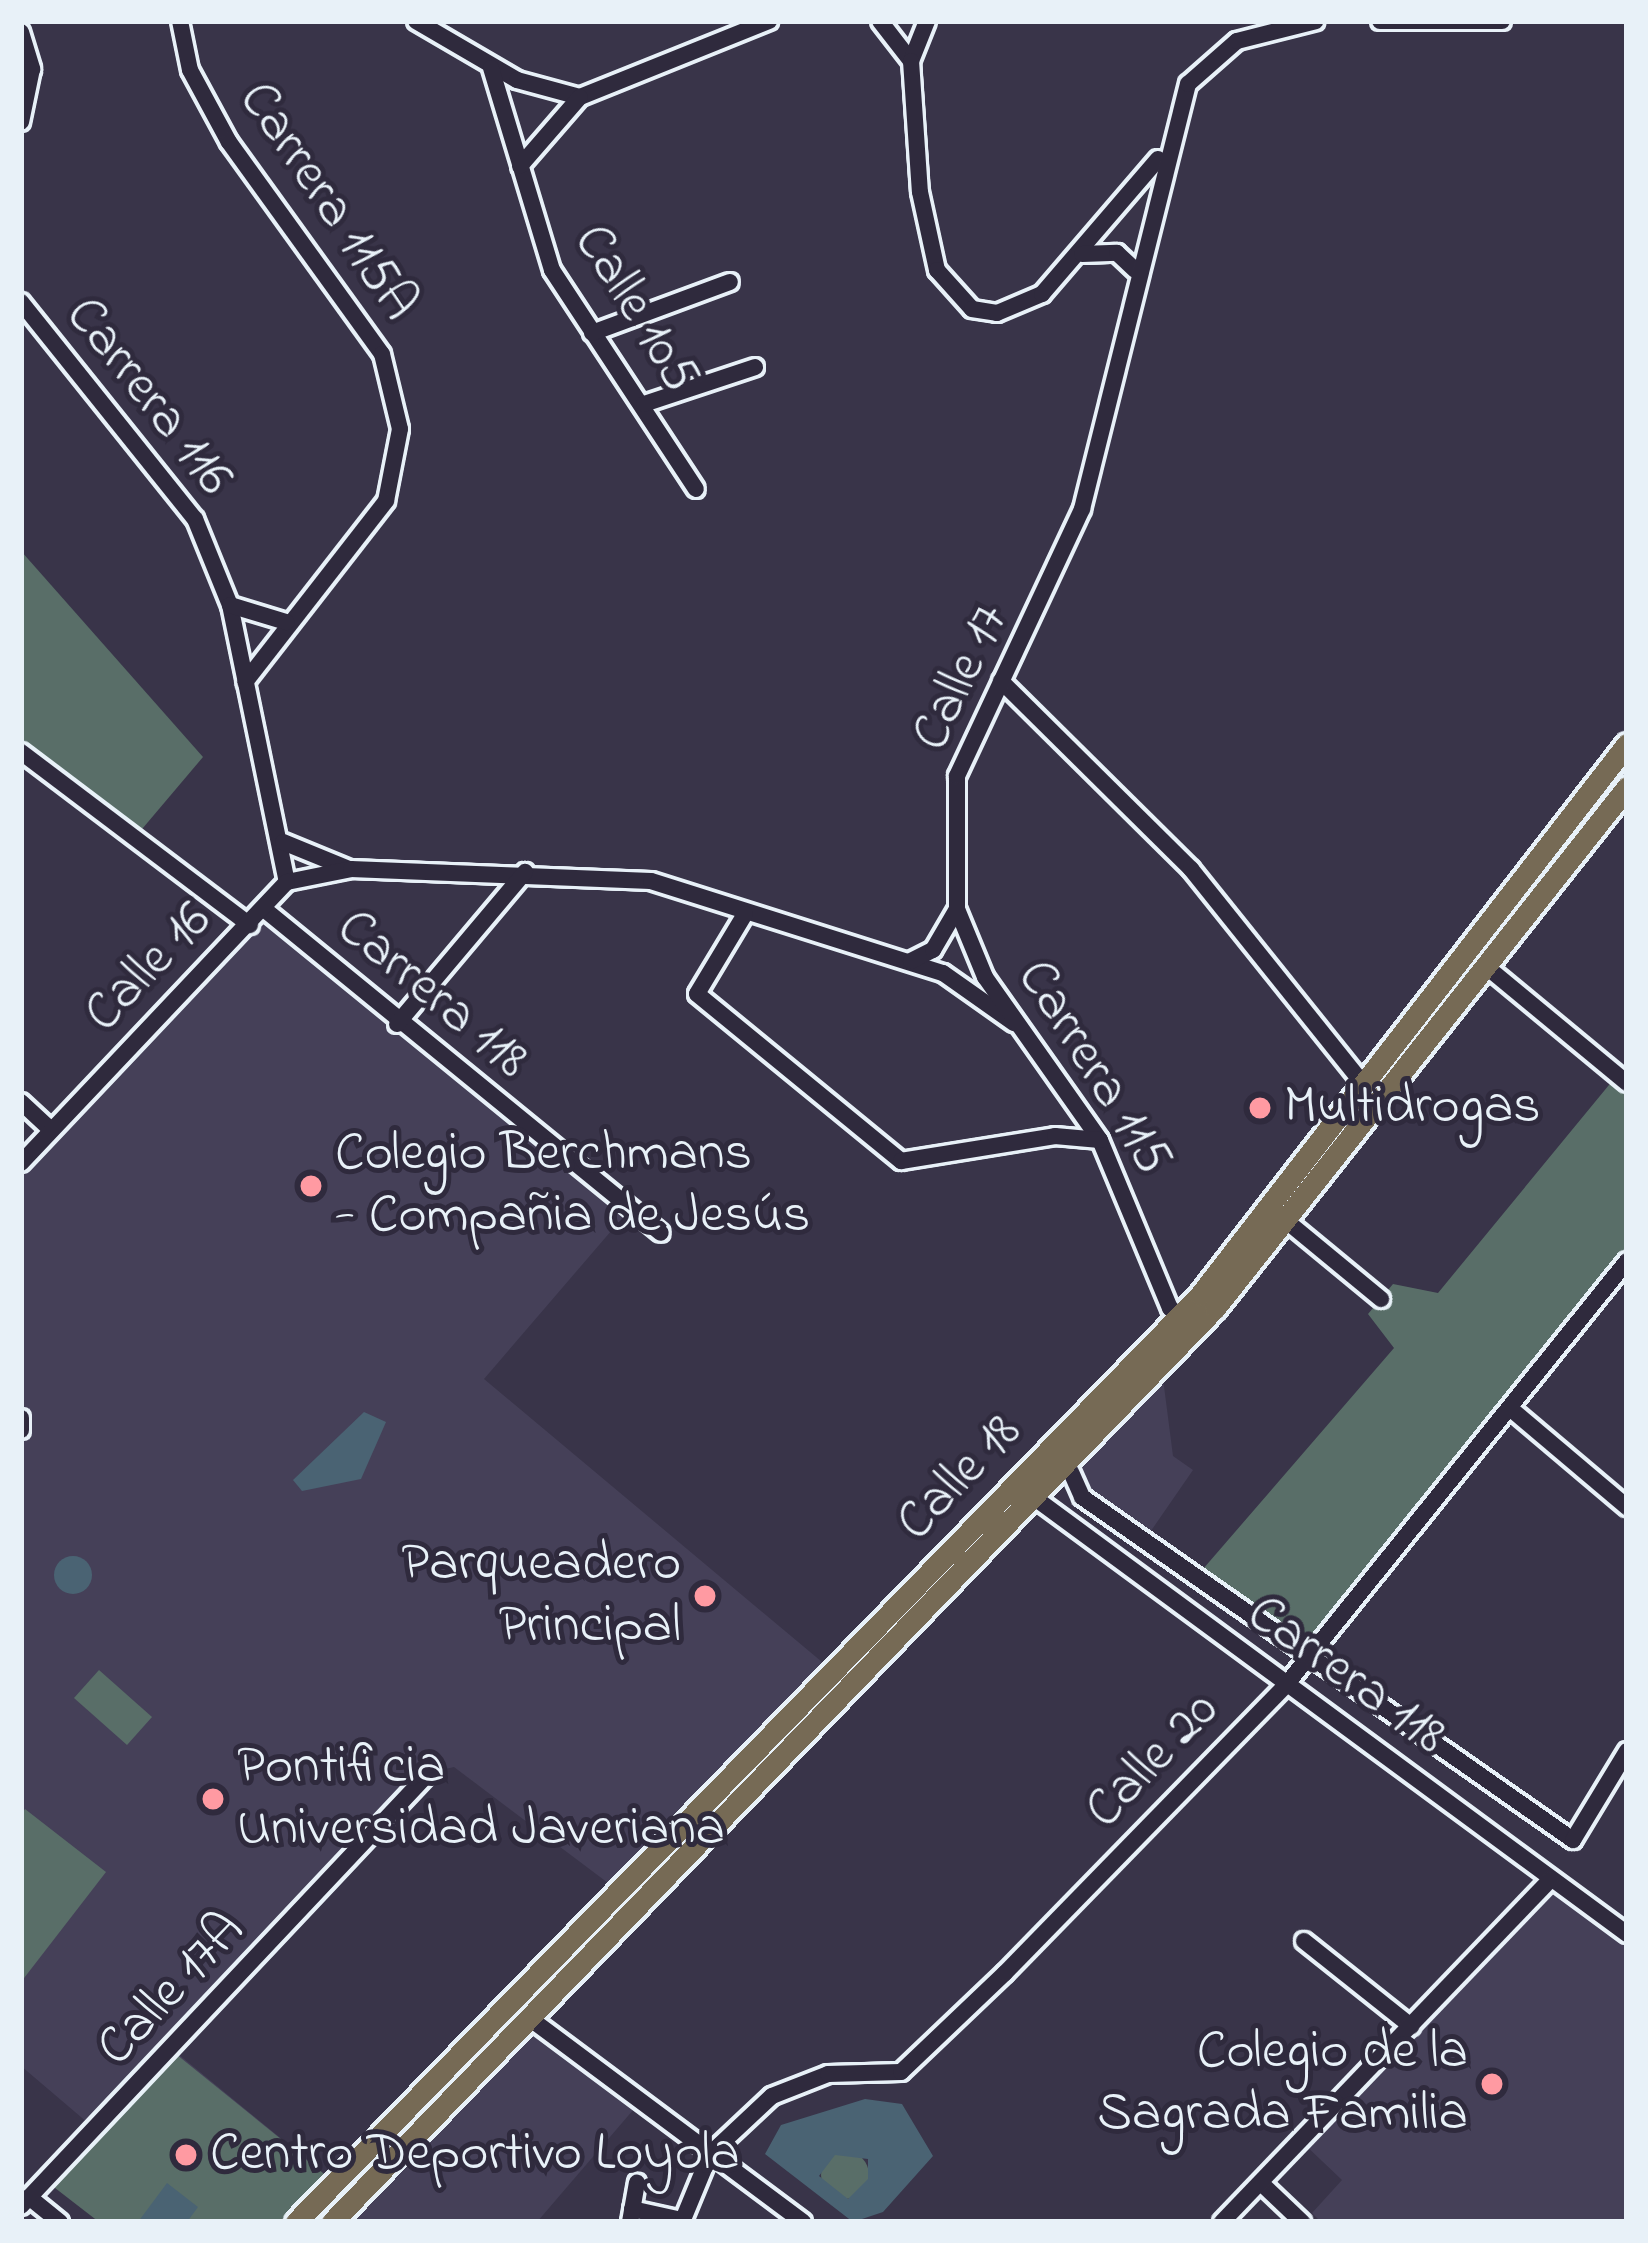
<!DOCTYPE html>
<html>
<head>
<meta charset="utf-8">
<style>
	body { margin:0 }
	#map { position:relative; width:1648px; height:2243px; overflow:hidden; background:#393449; font-family:"Indie Flower",sans-serif }
	div>[style] { position:absolute }
	.built>* { inset:0; background:#454058 }
	.green>* { inset:0; background:#596e68 }
	.round { border-radius:50% }
	.water>* { inset:0; background:#4a6373 }
	.roads { filter:drop-shadow(3px 0 #e8f1f8) drop-shadow(-3px 0 #e8f1f8) drop-shadow(0 3px #e8f1f8) drop-shadow(0 -3px #e8f1f8) }
	.minor>* { height:16px; margin:-8px; padding:0 8px; transform-origin:8px; border-radius:8px; background:#2f2a3d }
	.major>* { height:21px; margin:-10.5px; padding:0 10.5px; transform-origin:10.5px; border-radius:10.5px; background:#766a55 }
	.dots>* { width:33px; height:33px; translate:-50% -50%; box-sizing:border-box; border:6px solid #2f2a3d; border-radius:50% }
	span { translate:-50% -50%; white-space:nowrap; text-align:center; line-height:1.15; -webkit-text-stroke:10px #2f2a3d; paint-order:stroke }
	.street-label { font-size:54px; color:#e8f1f8 }
	.poi-label { font-size:54px; color:#e8f1f8 }
	.left { translate:0 -50%; text-align:left }
	.right { translate:-100% -50%; text-align:right }
	.frame { position:absolute; inset:0; border:24px solid #e8f1f8; pointer-events:none }
</style>
</head>
<body>
<div id="map">
	<div class="built">
		<i style="clip-path:polygon(264px 909px,630px 1209px,484px 1379px,834px 1672px,616px 1889px,454px 1767px,428px 1773px,172px 2049px,334px 2182px,99px 2222px,95px 2129px,21px 2066px,21px 1163px)"></i>
		<i style="clip-path:polygon(1161px 1363px,1173px 1456px,1193px 1470px,1144px 1541px,1082px 1497px,1072px 1456px)"></i>
		<i style="clip-path:polygon(1551px 1879px,1627px 1934px,1627px 2222px,1321px 2222px,1312px 2213px,1342px 2180px,1302px 2142px)"></i>
		<i style="clip-path:polygon(528px 2017px,640px 2102px,537px 2222px,332px 2222px)"></i>
	</div>
	<div class="green">
		<i style="clip-path:polygon(21px 551px,203px 757px,137px 835px,21px 752px)"></i>
		<i style="clip-path:polygon(1618px 1074px,1627px 1080px,1627px 1261px,1309px 1657px,1197px 1576px,1394px 1348px,1368px 1314px,1393px 1284px,1438px 1293px)"></i>
		<i style="clip-path:polygon(99px 1670px,152px 1717px,127px 1745px,74px 1698px)"></i>
		<i style="clip-path:polygon(25px 1809px,106px 1872px,21px 1982px,21px 1815px)"></i>
		<i style="clip-path:polygon(171px 2050px,334px 2182px,296px 2222px,99px 2222px,46px 2181px)"></i>
		<i class="round" style="left:821px;top:2151px;width:48px;height:48px"></i>
	</div>
	<div class="water">
		<i style="clip-path:polygon(364px 1412px,386px 1422px,361px 1479px,302px 1491px,293px 1480px)"></i>
		<i class="round" style="left:54px;top:1556px;width:38px;height:38px"></i>
		<i style="clip-path:polygon(evenodd,865px 2099px,902px 2104px,933px 2156px,883px 2212px,853px 2222px,765px 2154px,781px 2125px,865px 2099px,835px 2155px,868px 2159px,868px 2179px,848px 2199px,819px 2176px,835px 2155px)"></i>
		<i style="clip-path:polygon(167px 2183px,198px 2207px,187px 2222px,138px 2222px)"></i>
	</div>
	<div class="roads">
		<div class="minor">
			<i style="left:180px;top:21px;width:50px;rotate:78.5deg"></i>
			<i style="left:190px;top:70px;width:82px;rotate:61.6deg"></i>
			<i style="left:229px;top:142px;width:261px;rotate:54.2deg"></i>
			<i style="left:382px;top:354px;width:77px;rotate:76.5deg"></i>
			<i style="left:400px;top:429px;width:73px;rotate:101deg"></i>
			<i style="left:386px;top:501px;width:229px;rotate:127.9deg"></i>
			<i style="left:416px;top:21px;width:117px;rotate:30.3deg"></i>
			<i style="left:517px;top:80px;width:65px;rotate:15.1deg"></i>
			<i style="left:580px;top:97px;width:204px;rotate:-21.9deg"></i>
			<i style="left:880px;top:21px;width:51px;rotate:52.2deg"></i>
			<i style="left:927px;top:21px;width:43px;rotate:111.8deg"></i>
			<i style="left:911px;top:61px;width:131px;rotate:86.1deg"></i>
			<i style="left:920px;top:192px;width:80px;rotate:77.7deg"></i>
			<i style="left:937px;top:270px;width:52px;rotate:48.1deg"></i>
			<i style="left:972px;top:309px;width:25px;rotate:9deg"></i>
			<i style="left:997px;top:313px;width:49px;rotate:-22.9deg"></i>
			<i style="left:1042px;top:294px;width:178px;rotate:-49.3deg"></i>
			<i style="left:1380px;top:21px;width:122px"></i>
			<i style="left:21px;top:32px;width:39px;rotate:73deg"></i>
			<i style="left:32px;top:69px;width:54px;rotate:101.7deg"></i>
			<i style="left:491px;top:68px;width:211px;rotate:73.2deg"></i>
			<i style="left:552px;top:270px;width:262px;rotate:56.7deg"></i>
			<i style="left:520px;top:166px;width:91px;rotate:-49deg"></i>
			<i style="left:1082px;top:254px;width:35px;rotate:-2deg"></i>
			<i style="left:1117px;top:253px;width:25px;rotate:43deg"></i>
			<i style="left:21px;top:302px;width:278px;rotate:51.3deg"></i>
			<i style="left:195px;top:519px;width:93px;rotate:67.9deg"></i>
			<i style="left:230px;top:605px;width:283px;rotate:78.4deg"></i>
			<i style="left:592px;top:333px;width:147px;rotate:-20.3deg"></i>
			<i style="left:644px;top:404px;width:117px;rotate:-18.4deg"></i>
			<i style="left:230px;top:605px;width:59px;rotate:16.9deg"></i>
			<i style="left:1001px;top:681px;width:267px;rotate:44.7deg"></i>
			<i style="left:1191px;top:869px;width:270px;rotate:51.3deg"></i>
			<i style="left:21px;top:752px;width:287px;rotate:37.1deg"></i>
			<i style="left:283px;top:842px;width:71px;rotate:22.2deg"></i>
			<i style="left:287px;top:882px;width:65px;rotate:-11.5deg"></i>
			<i style="left:351px;top:869px;width:300px;rotate:2.3deg"></i>
			<i style="left:651px;top:881px;width:306px;rotate:17.5deg"></i>
			<i style="left:943px;top:973px;width:87px;rotate:35.2deg"></i>
			<i style="left:264px;top:909px;width:512px;rotate:39.22deg"></i>
			<i style="left:957px;top:909px;width:74px;rotate:67.6deg"></i>
			<i style="left:985px;top:977px;width:199px;rotate:54.8deg"></i>
			<i style="left:1100px;top:1140px;width:182px;rotate:67.4deg"></i>
			<i style="left:1170px;top:1308px;width:23px;rotate:40deg"></i>
			<i style="left:745px;top:914px;width:93px;rotate:121deg"></i>
			<i style="left:697px;top:994px;width:264px;rotate:39.3deg"></i>
			<i style="left:901px;top:1161px;width:156px;rotate:-9.2deg"></i>
			<i style="left:1055px;top:1136px;width:45px;rotate:5.1deg"></i>
			<i style="left:911px;top:961px;width:25px;rotate:-27deg"></i>
			<i style="left:933px;top:950px;width:48px;rotate:-59.7deg"></i>
			<i style="left:957px;top:909px;width:133px;rotate:-90deg"></i>
			<i style="left:957px;top:776px;width:295px;rotate:-64.9deg"></i>
			<i style="left:1082px;top:509px;width:438px;rotate:-76deg"></i>
			<i style="left:1188px;top:84px;width:65px;rotate:-41.3deg"></i>
			<i style="left:1237px;top:41px;width:81px;rotate:-14.2deg"></i>
			<i style="left:1488px;top:968px;width:180px;rotate:39.6deg"></i>
			<i style="left:397px;top:1024px;width:199px;rotate:-49.9deg"></i>
			<i style="left:21px;top:1102px;width:41px;rotate:43deg"></i>
			<i style="left:21px;top:1163px;width:387px;rotate:-46.6deg"></i>
			<i style="left:1290px;top:1224px;width:118px;rotate:39.5deg"></i>
			<i style="left:1511px;top:1409px;width:152px;rotate:40.2deg"></i>
			<i style="left:21px;top:1418px;width:12px;rotate:90deg"></i>
			<i style="left:1071px;top:1472px;width:27px;rotate:66deg"></i>
			<i style="left:1082px;top:1497px;width:599px;rotate:34.94deg"></i>
			<i style="left:1573px;top:1840px;width:104px;rotate:-58.8deg"></i>
			<i style="left:1024px;top:1490px;width:749px;rotate:36.36deg"></i>
			<i style="left:1304px;top:1941px;width:137px;rotate:38.5deg"></i>
			<i style="left:528px;top:2017px;width:343px;rotate:36.7deg"></i>
			<i style="left:1261px;top:2183px;width:57px;rotate:43.6deg"></i>
			<i style="left:29px;top:2197px;width:40px;rotate:39deg"></i>
			<i style="left:21px;top:2206px;width:594px;rotate:-46.71deg"></i>
			<i style="left:632px;top:2209px;width:51px;rotate:12.4deg"></i>
			<i style="left:630px;top:2222px;width:40px;rotate:-80deg"></i>
			<i style="left:682px;top:2222px;width:74px;rotate:-67.6deg"></i>
			<i style="left:710px;top:2154px;width:85px;rotate:-43.1deg"></i>
			<i style="left:772px;top:2096px;width:60px;rotate:-21.4deg"></i>
			<i style="left:828px;top:2074px;width:73px;rotate:-1.6deg"></i>
			<i style="left:901px;top:2072px;width:144px;rotate:-43.6deg"></i>
			<i style="left:1005px;top:1973px;width:402px;rotate:-45.7deg"></i>
			<i style="left:1286px;top:1685px;width:544px;rotate:-51.19deg"></i>
			<i style="left:1222px;top:2222px;width:475px;rotate:-46.2deg"></i>
		</div>
		<div class="major">
			<i style="left:296px;top:2222px;width:1295px;rotate:-45.72deg"></i>
			<i style="left:1200px;top:1295px;width:697px;rotate:-52.23deg"></i>
			<i style="left:332px;top:2222px;width:1271px;rotate:-45.99deg"></i>
			<i style="left:1215px;top:1308px;width:664px;rotate:-51.66deg"></i>
		</div>
	</div>
	<div class="dots">
		<i style="left:1260px;top:1108px;background:#ff9aa2"></i>
		<i style="left:311px;top:1186px;background:#ff9aa2"></i>
		<i style="left:705px;top:1596px;background:#ff9aa2"></i>
		<i style="left:213px;top:1799px;background:#ff9aa2"></i>
		<i style="left:1492px;top:2084px;background:#ff9aa2"></i>
		<i style="left:186px;top:2155px;background:#ff9aa2"></i>
	</div>
	<div class="street-label">
		<span style="left:327px;top:202px;rotate:56deg">Carrera 115A</span>
		<span style="left:635px;top:309px;rotate:58deg">Calle 105</span>
		<span style="left:148px;top:397px;rotate:52deg">Carrera 116</span>
		<span style="left:962px;top:678px;rotate:-64deg">Calle 17</span>
		<span style="left:149px;top:968px;rotate:-46deg">Calle 16</span>
		<span style="left:432px;top:995px;rotate:40deg">Carrera 118</span>
		<span style="left:1093px;top:1068px;rotate:58deg">Carrera 115</span>
		<span style="left:960px;top:1478px;rotate:-46deg">Calle 18</span>
		<span style="left:1346px;top:1676px;rotate:36deg">Carrera 118</span>
		<span style="left:1153px;top:1761px;rotate:-46deg">Calle 20</span>
		<span style="left:172px;top:1990px;rotate:-47deg">Calle 17A</span>
	</div>
	<div class="poi-label">
		<span class="left" style="left:1284px;top:1108px">Multidrogas</span>
		<span class="left" style="left:335px;top:1186px">Colegio Berchmans<br>- Compañia de Jesús</span>
		<span class="right" style="left:681px;top:1596px">Parqueadero<br>Principal</span>
		<span class="left" style="left:237px;top:1799px">Pontificia<br>Universidad Javeriana</span>
		<span class="right" style="left:1468px;top:2084px">Colegio de la<br>Sagrada Familia</span>
		<span class="left" style="left:210px;top:2155px">Centro Deportivo Loyola</span>
	</div>
	<div class="frame"></div>
</div>
</body>
</html>
